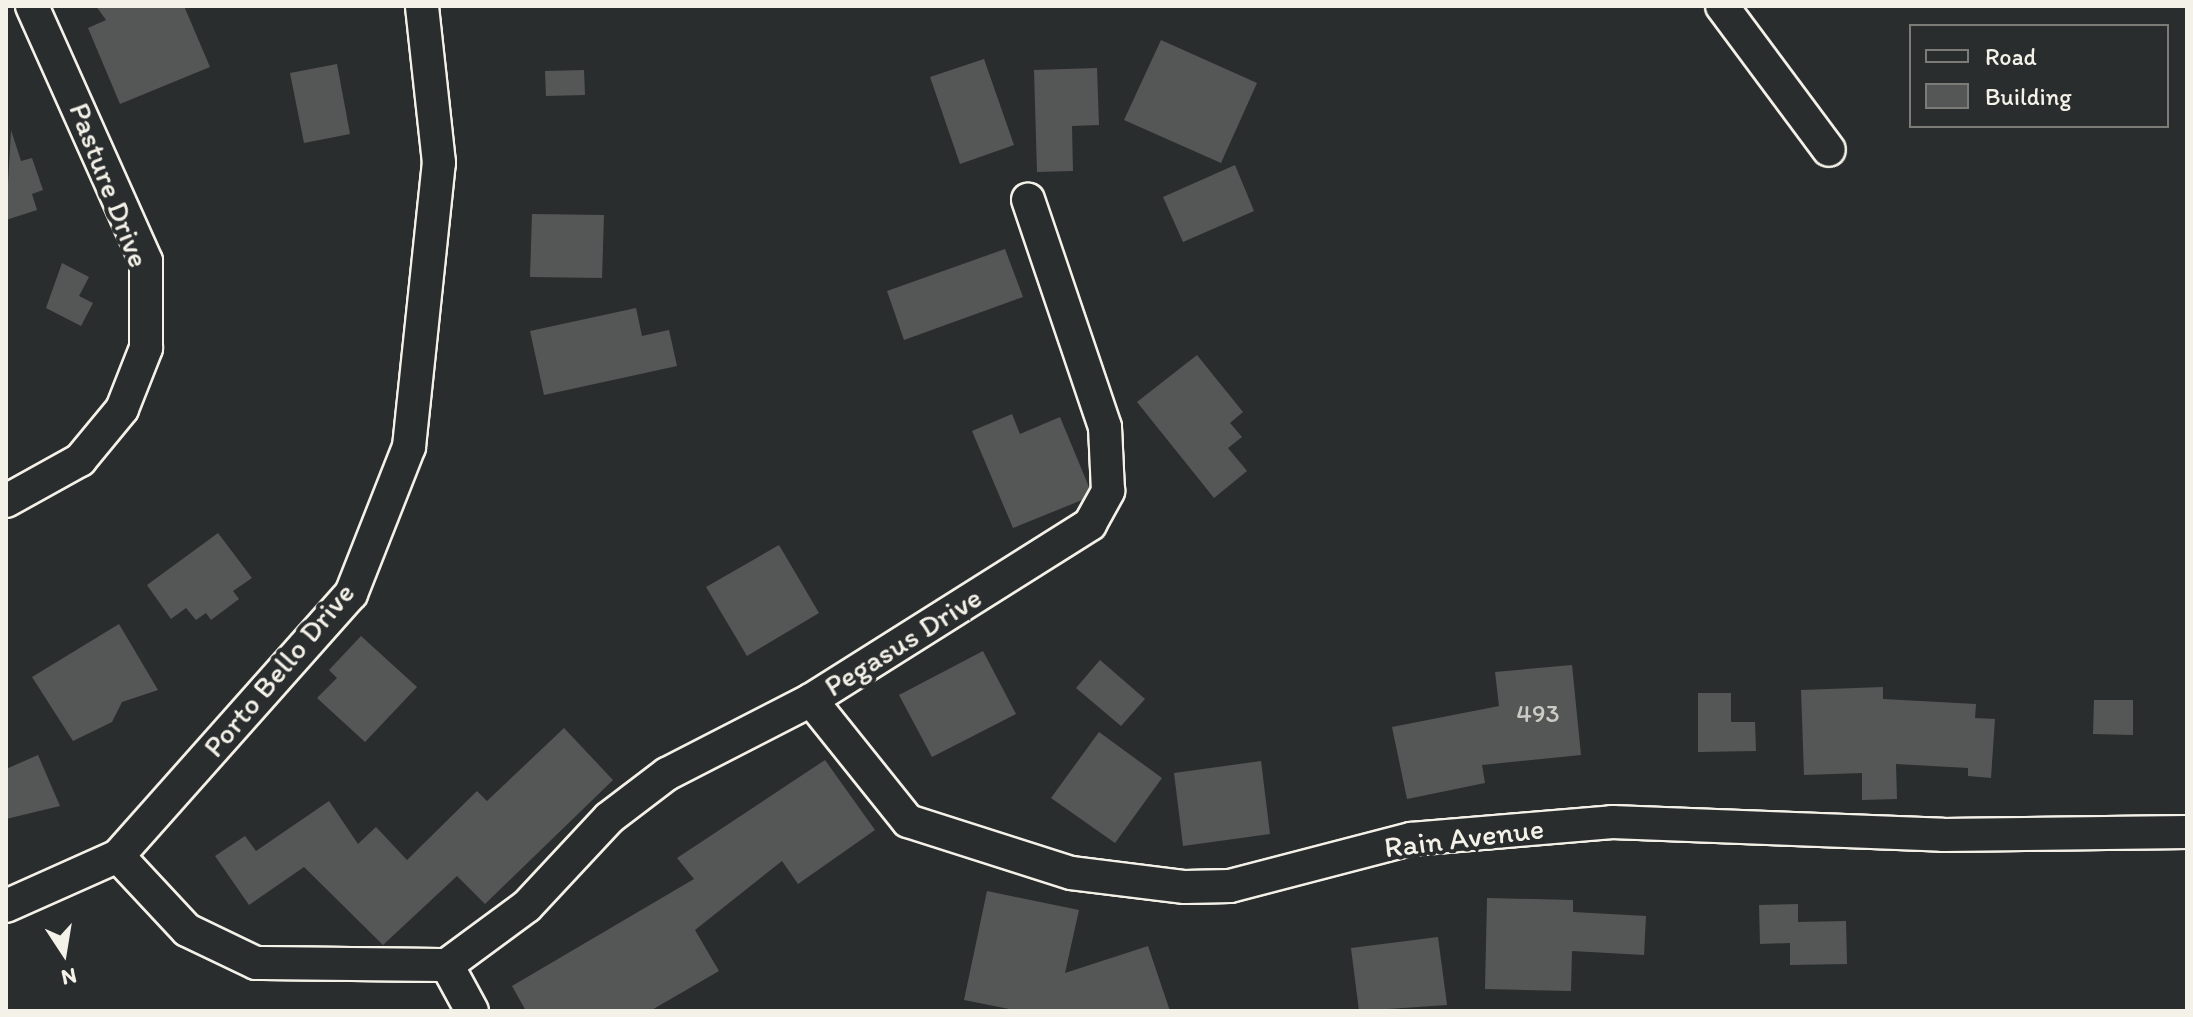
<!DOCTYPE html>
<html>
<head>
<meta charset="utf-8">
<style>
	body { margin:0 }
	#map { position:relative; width:2193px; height:1017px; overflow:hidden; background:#2a2d2e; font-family:Itim,sans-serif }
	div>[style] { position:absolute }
	.building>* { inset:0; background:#555756 }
	.roads { filter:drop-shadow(2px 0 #f4f1e8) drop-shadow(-2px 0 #f4f1e8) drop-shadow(0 2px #f4f1e8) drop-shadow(0 -2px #f4f1e8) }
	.minor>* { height:32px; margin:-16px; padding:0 16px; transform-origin:16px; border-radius:16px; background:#2a2d2e }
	span { translate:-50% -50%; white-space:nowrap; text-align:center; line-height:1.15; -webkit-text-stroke:8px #2a2d2e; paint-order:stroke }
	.number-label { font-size:26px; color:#cccac4 }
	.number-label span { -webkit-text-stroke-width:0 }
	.street-label { font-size:30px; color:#f4f1e8 }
	.frame { position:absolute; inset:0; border:8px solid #f4f1e8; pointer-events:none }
	.legend { position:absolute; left:1909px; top:24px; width:260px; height:104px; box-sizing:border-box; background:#2a2d2e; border:2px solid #7b7b78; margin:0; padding:10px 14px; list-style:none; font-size:24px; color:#f4f1e8 }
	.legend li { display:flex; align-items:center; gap:16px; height:40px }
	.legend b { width:40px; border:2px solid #7b7b78 }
	.north { position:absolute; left:24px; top:913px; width:80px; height:80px; -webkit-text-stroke:6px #2a2d2e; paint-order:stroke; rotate:168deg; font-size:22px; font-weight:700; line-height:32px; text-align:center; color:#f4f1e8 }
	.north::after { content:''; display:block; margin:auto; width:28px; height:36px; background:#f4f1e8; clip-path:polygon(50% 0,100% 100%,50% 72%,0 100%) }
</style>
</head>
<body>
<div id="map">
	<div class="building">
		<i style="clip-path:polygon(96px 6px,184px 6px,210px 67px,120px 104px,88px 28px,106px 20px)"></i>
		<i style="clip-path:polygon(1161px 40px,1257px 83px,1221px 163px,1124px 120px)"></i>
		<i style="clip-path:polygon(984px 59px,1014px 145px,960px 164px,930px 77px)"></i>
		<i style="clip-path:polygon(337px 64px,350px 134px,304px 143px,290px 73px)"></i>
		<i style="clip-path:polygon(1097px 68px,1099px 125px,1072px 126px,1073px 171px,1037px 172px,1034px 70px)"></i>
		<i style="clip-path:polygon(584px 70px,585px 95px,546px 96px,545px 71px)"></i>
		<i style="clip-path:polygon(11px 130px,21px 161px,32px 158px,43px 190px,32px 194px,37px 210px,6px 220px)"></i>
		<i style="clip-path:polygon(1235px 165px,1254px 211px,1183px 242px,1163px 197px)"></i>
		<i style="clip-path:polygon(532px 214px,604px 215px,602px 278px,530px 277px)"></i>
		<i style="clip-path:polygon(1005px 249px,1023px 297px,904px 340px,887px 291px)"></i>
		<i style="clip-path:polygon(62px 263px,89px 277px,79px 296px,93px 303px,81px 326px,46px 308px)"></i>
		<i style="clip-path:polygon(636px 308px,642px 336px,669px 330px,677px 366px,544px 395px,530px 331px)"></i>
		<i style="clip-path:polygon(1197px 355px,1243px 412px,1230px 423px,1242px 437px,1228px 448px,1247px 471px,1214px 498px,1137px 402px)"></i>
		<i style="clip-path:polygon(1012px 414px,1020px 434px,1060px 417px,1089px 487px,1082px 500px,1013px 528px,972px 431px)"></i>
		<i style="clip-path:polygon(218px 533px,252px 578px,233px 591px,239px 599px,211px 620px,206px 613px,196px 620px,186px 608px,171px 619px,147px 585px)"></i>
		<i style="clip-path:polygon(779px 545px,819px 613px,747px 656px,706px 587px)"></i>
		<i style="clip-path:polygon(119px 624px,158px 690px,122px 702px,112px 722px,73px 741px,32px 677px)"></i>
		<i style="clip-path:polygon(361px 636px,417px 687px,365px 742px,317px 698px,337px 678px,329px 670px)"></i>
		<i style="clip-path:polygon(983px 651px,1016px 714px,932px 757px,899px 695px)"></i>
		<i style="clip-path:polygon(1100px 660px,1145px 699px,1121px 726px,1076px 688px)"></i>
		<i style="clip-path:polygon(1572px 665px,1581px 755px,1482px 765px,1485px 783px,1407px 799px,1392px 727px,1499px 706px,1495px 672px)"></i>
		<i style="clip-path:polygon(1883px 687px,1883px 699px,1976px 704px,1975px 718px,1995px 719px,1991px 778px,1968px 776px,1968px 768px,1896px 764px,1897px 799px,1862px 800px,1862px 773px,1804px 775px,1801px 690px)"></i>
		<i style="clip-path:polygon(1698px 693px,1731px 693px,1731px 722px,1755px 722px,1756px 751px,1698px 752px)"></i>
		<i style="clip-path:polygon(2094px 700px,2133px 700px,2133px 735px,2093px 734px)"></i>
		<i style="clip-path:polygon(564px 728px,613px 780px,485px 904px,457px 876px,383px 945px,304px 867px,249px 905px,215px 856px,245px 836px,256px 851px,329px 801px,358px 844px,376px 827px,407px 860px,477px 791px,487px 801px)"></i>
		<i style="clip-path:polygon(1099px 732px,1162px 778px,1115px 843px,1051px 798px)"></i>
		<i style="clip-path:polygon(38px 755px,60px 806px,6px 819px,6px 769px)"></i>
		<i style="clip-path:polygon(825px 760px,875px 830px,798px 884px,782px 861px,695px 930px,719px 971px,650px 1011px,526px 1011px,512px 986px,694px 879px,677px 858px)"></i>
		<i style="clip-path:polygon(1261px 761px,1270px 834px,1183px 846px,1174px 773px)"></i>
		<i style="clip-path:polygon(987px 891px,1079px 910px,1065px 973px,1148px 946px,1170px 1011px,1019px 1011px,964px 1000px)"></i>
		<i style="clip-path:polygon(1487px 898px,1573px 900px,1573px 912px,1646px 916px,1644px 955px,1572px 951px,1571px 991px,1485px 989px)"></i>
		<i style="clip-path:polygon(1798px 904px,1798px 922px,1846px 921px,1847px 964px,1790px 965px,1790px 943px,1760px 944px,1759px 905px)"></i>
		<i style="clip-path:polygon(1438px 937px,1447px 1005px,1359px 1011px,1351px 948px)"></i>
	</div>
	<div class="roads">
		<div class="minor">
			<i style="left:1722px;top:6px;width:179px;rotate:53.4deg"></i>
			<i style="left:6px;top:501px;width:85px;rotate:-29deg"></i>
			<i style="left:80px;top:460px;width:66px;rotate:-50.5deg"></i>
			<i style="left:122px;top:409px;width:66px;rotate:-68.5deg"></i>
			<i style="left:146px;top:348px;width:87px;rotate:-90deg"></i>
			<i style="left:146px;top:261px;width:279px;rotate:-114.1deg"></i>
			<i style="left:811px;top:700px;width:155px;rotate:51.3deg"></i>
			<i style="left:908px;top:821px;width:171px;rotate:17.7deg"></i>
			<i style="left:1071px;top:873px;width:115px;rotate:7deg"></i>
			<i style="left:1185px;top:887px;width:45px;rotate:-1.3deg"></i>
			<i style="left:1230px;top:886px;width:187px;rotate:-14.6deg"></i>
			<i style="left:1411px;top:839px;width:202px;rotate:-4.8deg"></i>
			<i style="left:1612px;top:822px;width:331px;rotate:2.2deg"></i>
			<i style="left:1943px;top:835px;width:244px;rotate:-0.7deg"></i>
			<i style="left:118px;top:856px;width:101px;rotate:47deg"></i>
			<i style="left:187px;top:930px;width:76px;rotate:25.6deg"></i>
			<i style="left:256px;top:963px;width:191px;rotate:0.6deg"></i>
			<i style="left:6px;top:906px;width:123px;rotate:-24.1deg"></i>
			<i style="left:118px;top:856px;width:351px;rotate:-48.4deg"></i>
			<i style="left:351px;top:594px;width:158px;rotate:-68.5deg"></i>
			<i style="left:409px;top:447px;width:286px;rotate:-84deg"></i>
			<i style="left:439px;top:163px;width:158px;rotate:-96.2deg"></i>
			<i style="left:447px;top:965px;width:99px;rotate:-36.4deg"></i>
			<i style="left:527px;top:906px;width:120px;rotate:-47deg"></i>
			<i style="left:609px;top:818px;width:73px;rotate:-37.2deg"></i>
			<i style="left:667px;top:774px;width:162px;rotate:-27.2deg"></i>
			<i style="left:811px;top:700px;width:330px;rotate:-32.2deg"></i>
			<i style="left:1090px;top:524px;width:38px;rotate:-61deg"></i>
			<i style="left:1108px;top:491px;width:64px;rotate:-92.7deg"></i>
			<i style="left:1105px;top:427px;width:240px;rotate:-108.7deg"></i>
			<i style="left:447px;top:965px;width:52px;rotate:61.5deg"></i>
		</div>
	</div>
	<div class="number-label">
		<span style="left:1538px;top:714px">493</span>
	</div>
	<div class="street-label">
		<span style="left:109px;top:185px;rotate:69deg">Pasture Drive</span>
		<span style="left:903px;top:642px;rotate:-32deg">Pegasus Drive</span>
		<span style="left:279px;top:670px;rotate:-50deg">Porto Bello Drive</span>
		<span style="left:1464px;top:838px;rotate:-7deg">Rain Avenue</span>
	</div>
	<div class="frame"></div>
	<ul class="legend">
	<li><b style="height:10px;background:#2a2d2e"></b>Road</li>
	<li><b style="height:22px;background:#555756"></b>Building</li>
	</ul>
	<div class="north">N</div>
</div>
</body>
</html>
